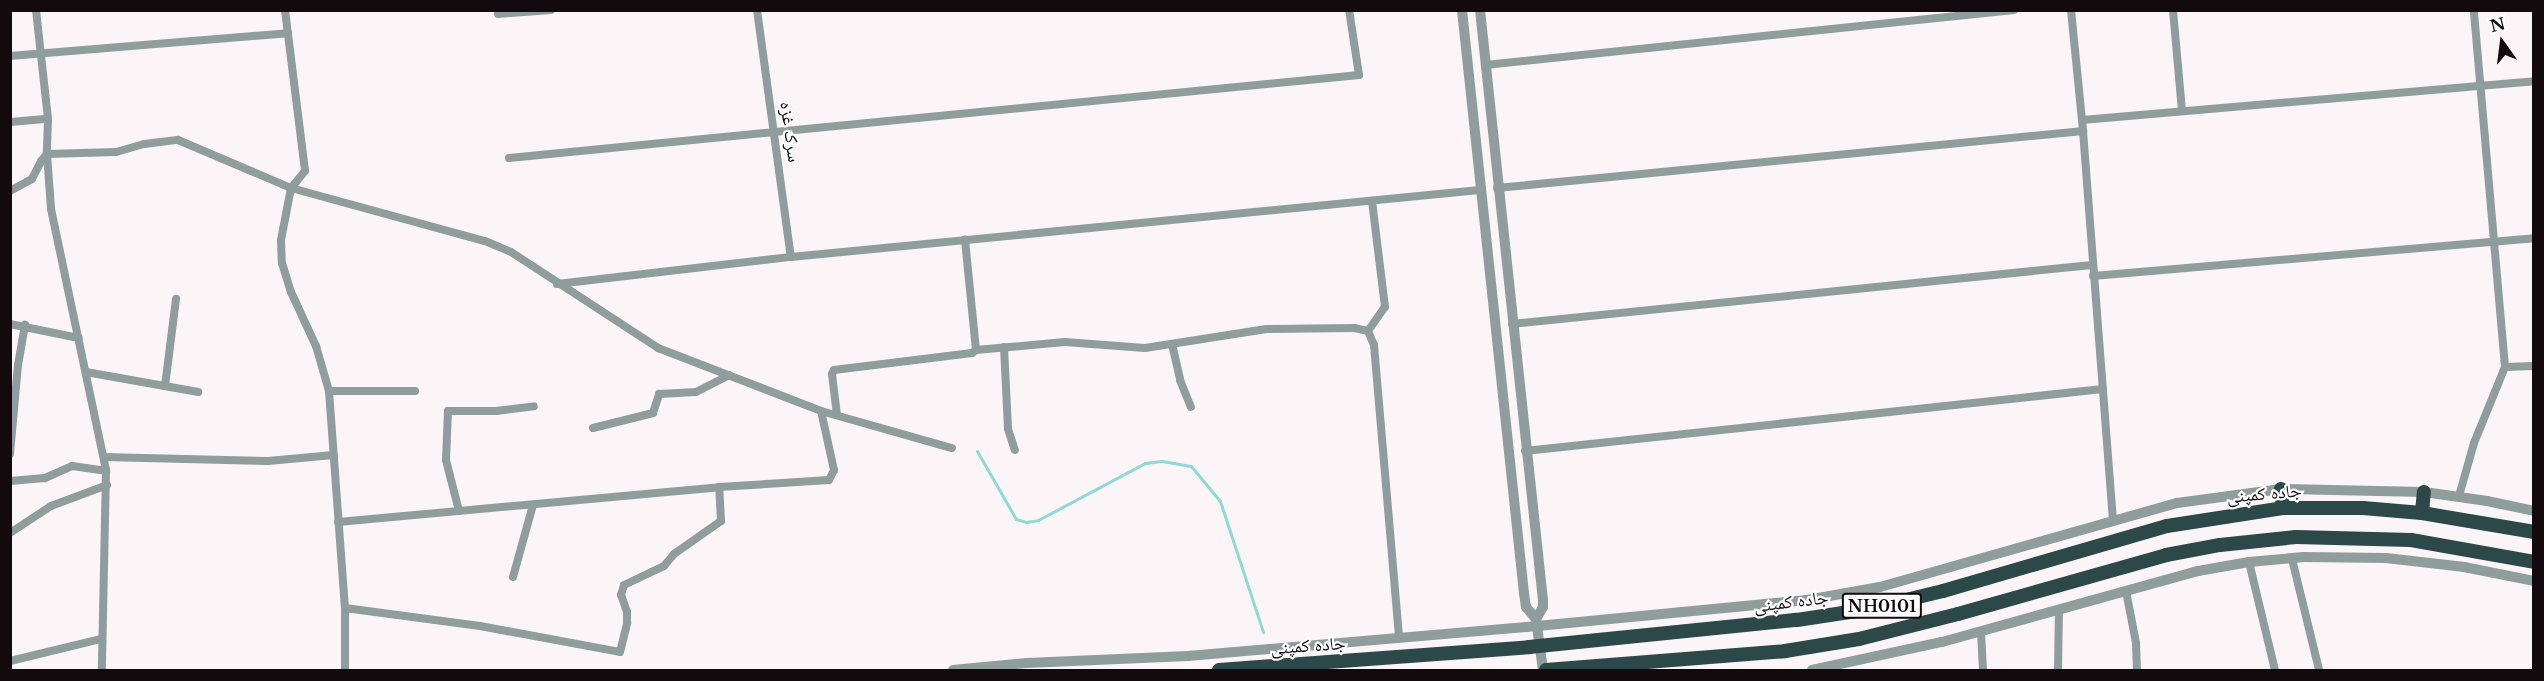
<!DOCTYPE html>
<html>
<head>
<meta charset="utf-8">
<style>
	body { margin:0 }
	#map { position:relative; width:2544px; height:681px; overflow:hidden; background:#fbf5f7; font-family:"Libre Baskerville","Noto Naskh Arabic",serif }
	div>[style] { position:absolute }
	.stream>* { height:3px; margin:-1.5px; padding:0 1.5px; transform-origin:1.5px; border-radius:1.5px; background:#8edbd6 }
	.minor>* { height:8px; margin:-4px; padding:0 4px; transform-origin:4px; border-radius:4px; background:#8f9d9c }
	.tertiary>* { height:10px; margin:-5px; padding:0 5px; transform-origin:5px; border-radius:5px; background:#8f9d9c }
	.trunk>* { height:14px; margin:-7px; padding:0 7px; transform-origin:7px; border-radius:7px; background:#2c4848 }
	span { translate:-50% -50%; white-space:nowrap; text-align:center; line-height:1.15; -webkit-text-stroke:4.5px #fff; paint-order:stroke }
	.shield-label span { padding:2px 4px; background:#fff; border:2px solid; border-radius:4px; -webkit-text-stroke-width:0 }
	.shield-label { font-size:16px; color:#130a0e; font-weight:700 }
	.street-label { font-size:18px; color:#130a0e }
	.frame { position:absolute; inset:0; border:12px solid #130a0e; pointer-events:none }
	.north { position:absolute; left:2472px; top:12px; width:60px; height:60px; -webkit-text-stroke:4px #fff; paint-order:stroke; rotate:346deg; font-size:16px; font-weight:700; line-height:24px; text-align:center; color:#130a0e }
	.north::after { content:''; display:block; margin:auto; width:21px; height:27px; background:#130a0e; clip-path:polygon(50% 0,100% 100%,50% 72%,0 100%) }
</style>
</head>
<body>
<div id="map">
	<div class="stream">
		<i style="left:977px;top:451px;width:78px;rotate:60.2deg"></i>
		<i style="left:1016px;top:519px;width:10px;rotate:17deg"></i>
		<i style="left:1026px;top:522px;width:12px;rotate:-9deg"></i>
		<i style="left:1038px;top:520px;width:121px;rotate:-28deg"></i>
		<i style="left:1145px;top:463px;width:17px;rotate:-7deg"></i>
		<i style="left:1162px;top:461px;width:29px;rotate:10deg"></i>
		<i style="left:1191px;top:466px;width:45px;rotate:50.4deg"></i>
		<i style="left:1220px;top:501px;width:138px;rotate:71.8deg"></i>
	</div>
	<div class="minor">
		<i style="left:36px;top:10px;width:110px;rotate:83.7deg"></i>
		<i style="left:48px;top:119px;width:35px;rotate:92deg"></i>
		<i style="left:47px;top:154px;width:55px;rotate:85.8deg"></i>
		<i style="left:51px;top:209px;width:268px;rotate:78.1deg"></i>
		<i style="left:106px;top:471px;width:199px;rotate:91.2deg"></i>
		<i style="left:285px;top:10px;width:162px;rotate:82.9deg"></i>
		<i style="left:305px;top:171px;width:22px;rotate:129deg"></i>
		<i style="left:291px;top:188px;width:53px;rotate:100.9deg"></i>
		<i style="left:281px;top:240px;width:23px;rotate:88deg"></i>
		<i style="left:282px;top:263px;width:30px;rotate:73deg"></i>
		<i style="left:291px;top:292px;width:60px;rotate:65.2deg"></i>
		<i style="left:316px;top:346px;width:47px;rotate:73.9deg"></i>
		<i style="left:329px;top:391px;width:218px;rotate:85.8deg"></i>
		<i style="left:345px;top:608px;width:62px;rotate:90deg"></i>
		<i style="left:757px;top:10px;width:249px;rotate:82.2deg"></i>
		<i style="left:2071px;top:10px;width:122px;rotate:84.3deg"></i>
		<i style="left:2083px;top:131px;width:389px;rotate:85.6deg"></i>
		<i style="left:2173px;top:10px;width:100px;rotate:84.9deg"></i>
		<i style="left:498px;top:14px;width:53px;rotate:-4.3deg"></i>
		<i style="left:10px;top:56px;width:279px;rotate:-4.7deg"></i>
		<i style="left:1485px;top:65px;width:532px;rotate:-5.94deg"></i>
		<i style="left:2082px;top:120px;width:454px;rotate:-4.9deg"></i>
		<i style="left:10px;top:122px;width:38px;rotate:-5deg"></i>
		<i style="left:509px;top:158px;width:854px;rotate:-5.58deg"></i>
		<i style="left:1359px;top:75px;width:66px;rotate:-98.7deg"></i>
		<i style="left:1497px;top:188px;width:589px;rotate:-5.56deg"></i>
		<i style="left:10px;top:191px;width:25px;rotate:-29deg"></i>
		<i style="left:32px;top:179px;width:20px;rotate:-63deg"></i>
		<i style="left:41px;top:161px;width:9px;rotate:-49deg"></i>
		<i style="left:47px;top:154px;width:69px;rotate:-1.7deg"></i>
		<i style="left:116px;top:152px;width:29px;rotate:-16deg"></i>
		<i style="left:144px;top:144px;width:34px;rotate:-7deg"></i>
		<i style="left:178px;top:140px;width:123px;rotate:23deg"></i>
		<i style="left:291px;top:188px;width:201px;rotate:15.3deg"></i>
		<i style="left:485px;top:241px;width:28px;rotate:23deg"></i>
		<i style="left:511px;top:252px;width:176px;rotate:33.1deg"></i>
		<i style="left:658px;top:348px;width:175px;rotate:21.1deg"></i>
		<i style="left:821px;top:411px;width:136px;rotate:15.8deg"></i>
		<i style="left:2093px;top:276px;width:443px;rotate:-4.9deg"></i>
		<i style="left:557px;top:284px;width:236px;rotate:-6.6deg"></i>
		<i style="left:791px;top:257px;width:692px;rotate:-5.55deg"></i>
		<i style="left:10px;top:324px;width:70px;rotate:11.5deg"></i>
		<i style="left:1512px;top:324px;width:583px;rotate:-5.81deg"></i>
		<i style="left:1368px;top:331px;width:15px;rotate:67deg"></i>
		<i style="left:1374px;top:345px;width:293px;rotate:85.1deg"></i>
		<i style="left:1368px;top:331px;width:29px;rotate:-55deg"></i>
		<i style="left:1385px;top:307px;width:107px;rotate:-97deg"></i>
		<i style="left:1172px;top:344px;width:37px;rotate:77deg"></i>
		<i style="left:1180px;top:380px;width:29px;rotate:68deg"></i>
		<i style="left:1004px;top:347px;width:82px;rotate:87.2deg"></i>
		<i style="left:1008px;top:429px;width:22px;rotate:72deg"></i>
		<i style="left:976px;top:350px;width:89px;rotate:-5.1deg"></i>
		<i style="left:1065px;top:342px;width:80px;rotate:4.3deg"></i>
		<i style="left:1145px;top:348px;width:123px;rotate:-8.9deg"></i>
		<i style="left:1267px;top:329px;width:87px;rotate:-0.7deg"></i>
		<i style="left:1354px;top:328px;width:14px;rotate:12deg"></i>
		<i style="left:2505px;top:367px;width:29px;rotate:-2deg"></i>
		<i style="left:86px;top:372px;width:114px;rotate:10.1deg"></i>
		<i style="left:165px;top:386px;width:88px;rotate:-82.8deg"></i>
		<i style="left:329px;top:391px;width:86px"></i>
		<i style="left:837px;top:415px;width:41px;rotate:-97deg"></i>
		<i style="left:832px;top:374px;width:4px;rotate:-63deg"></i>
		<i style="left:834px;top:370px;width:139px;rotate:-7deg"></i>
		<i style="left:972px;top:353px;width:5px;rotate:-37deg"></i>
		<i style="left:976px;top:350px;width:111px;rotate:-95.7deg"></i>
		<i style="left:593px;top:428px;width:62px;rotate:-14deg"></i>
		<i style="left:653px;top:413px;width:20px;rotate:-72deg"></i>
		<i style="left:659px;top:394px;width:37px;rotate:-3deg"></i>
		<i style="left:696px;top:392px;width:37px;rotate:-27deg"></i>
		<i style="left:1525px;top:451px;width:581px;rotate:-6.12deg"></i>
		<i style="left:10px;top:454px;width:89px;rotate:-84.9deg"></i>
		<i style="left:18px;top:365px;width:41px;rotate:-80.1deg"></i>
		<i style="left:104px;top:457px;width:164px;rotate:1.4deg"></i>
		<i style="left:268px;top:461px;width:66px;rotate:-5.2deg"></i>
		<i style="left:10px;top:481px;width:35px;rotate:-5deg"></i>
		<i style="left:45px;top:478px;width:30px;rotate:-24deg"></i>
		<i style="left:72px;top:466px;width:34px;rotate:8deg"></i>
		<i style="left:2459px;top:496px;width:55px;rotate:-74.2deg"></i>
		<i style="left:2474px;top:443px;width:82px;rotate:-67.8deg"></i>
		<i style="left:2505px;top:367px;width:358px;rotate:-95deg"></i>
		<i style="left:459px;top:511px;width:53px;rotate:-104.3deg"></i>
		<i style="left:446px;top:460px;width:49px;rotate:-87.7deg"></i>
		<i style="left:448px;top:411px;width:48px"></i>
		<i style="left:496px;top:411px;width:38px;rotate:-7deg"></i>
		<i style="left:338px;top:522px;width:383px;rotate:-5.2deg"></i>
		<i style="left:719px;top:487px;width:110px;rotate:-3.6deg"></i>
		<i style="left:829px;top:480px;width:11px;rotate:-63deg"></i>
		<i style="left:834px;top:470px;width:60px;rotate:-102.4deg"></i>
		<i style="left:10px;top:533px;width:49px;rotate:-33.4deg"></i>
		<i style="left:51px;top:506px;width:60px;rotate:-20.6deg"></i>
		<i style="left:2292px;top:559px;width:114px;rotate:76.3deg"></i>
		<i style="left:2249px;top:562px;width:111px;rotate:76.5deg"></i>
		<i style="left:513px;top:577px;width:75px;rotate:-74.5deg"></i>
		<i style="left:2126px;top:591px;width:53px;rotate:79.1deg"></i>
		<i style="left:2136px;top:643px;width:27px;rotate:88deg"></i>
		<i style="left:345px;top:608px;width:136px;rotate:7.6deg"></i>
		<i style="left:480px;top:626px;width:142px;rotate:10.5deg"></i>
		<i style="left:620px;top:652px;width:30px;rotate:-76deg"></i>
		<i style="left:627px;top:623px;width:11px;rotate:-90deg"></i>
		<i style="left:627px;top:612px;width:18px;rotate:-109deg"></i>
		<i style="left:621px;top:595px;width:10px;rotate:-73deg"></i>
		<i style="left:624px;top:585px;width:44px;rotate:-25.4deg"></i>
		<i style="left:664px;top:566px;width:16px;rotate:-50deg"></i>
		<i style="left:674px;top:554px;width:57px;rotate:-35.1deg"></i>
		<i style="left:721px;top:521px;width:34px;rotate:-93deg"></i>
		<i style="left:1981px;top:632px;width:38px;rotate:87deg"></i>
		<i style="left:10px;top:661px;width:94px;rotate:-13.6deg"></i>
		<i style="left:2058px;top:670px;width:61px;rotate:-89.1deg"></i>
	</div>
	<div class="tertiary">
		<i style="left:1462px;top:10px;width:586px;rotate:83.93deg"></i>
		<i style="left:1524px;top:593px;width:14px;rotate:82deg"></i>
		<i style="left:1526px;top:607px;width:16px;rotate:50deg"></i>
		<i style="left:1536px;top:619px;width:51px;rotate:82.2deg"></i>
		<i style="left:1480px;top:10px;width:593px;rotate:83.91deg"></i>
		<i style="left:1543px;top:600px;width:7px;rotate:90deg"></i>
		<i style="left:1543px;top:607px;width:14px;rotate:120deg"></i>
		<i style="left:953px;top:670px;width:74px;rotate:-5.4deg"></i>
		<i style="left:1027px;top:663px;width:161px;rotate:-2.5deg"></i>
		<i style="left:1188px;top:656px;width:340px;rotate:-4.9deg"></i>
		<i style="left:1527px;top:627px;width:281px;rotate:-5.5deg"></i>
		<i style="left:1807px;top:600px;width:74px;rotate:-10.1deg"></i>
		<i style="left:1880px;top:587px;width:309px;rotate:-15.8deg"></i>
		<i style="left:2177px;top:503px;width:105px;rotate:-7.7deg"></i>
		<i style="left:2281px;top:489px;width:143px;rotate:1.2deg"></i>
		<i style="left:2424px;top:492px;width:64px;rotate:8.1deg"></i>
		<i style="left:2487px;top:501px;width:48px;rotate:12deg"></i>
		<i style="left:1812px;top:670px;width:133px;rotate:-12.2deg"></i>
		<i style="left:1942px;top:642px;width:266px;rotate:-15.5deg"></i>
		<i style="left:2198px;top:571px;width:52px;rotate:-10deg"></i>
		<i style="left:2249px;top:562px;width:55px;rotate:-5.2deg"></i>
		<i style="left:2304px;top:557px;width:82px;rotate:0.7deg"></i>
		<i style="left:2386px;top:558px;width:79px;rotate:6.6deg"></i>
		<i style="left:2464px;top:567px;width:71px;rotate:11.3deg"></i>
	</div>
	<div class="trunk">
		<i style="left:2281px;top:489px;width:19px;rotate:84deg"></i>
		<i style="left:2422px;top:513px;width:21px;rotate:-85deg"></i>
		<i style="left:1219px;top:670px;width:311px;rotate:-4.2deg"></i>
		<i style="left:1529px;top:647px;width:269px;rotate:-5.8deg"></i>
		<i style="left:1797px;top:620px;width:73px;rotate:-8.7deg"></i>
		<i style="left:1869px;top:609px;width:76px;rotate:-13.7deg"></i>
		<i style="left:1943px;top:591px;width:233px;rotate:-16.2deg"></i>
		<i style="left:2167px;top:526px;width:117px;rotate:-8.8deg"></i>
		<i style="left:2283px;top:508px;width:80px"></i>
		<i style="left:2363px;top:508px;width:59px;rotate:4.8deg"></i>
		<i style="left:2422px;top:513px;width:114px;rotate:9.6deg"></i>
		<i style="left:1546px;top:670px;width:240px;rotate:-4.5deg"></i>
		<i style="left:1785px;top:651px;width:75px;rotate:-9.2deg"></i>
		<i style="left:1859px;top:639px;width:102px;rotate:-14.2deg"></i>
		<i style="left:1958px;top:614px;width:216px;rotate:-15.8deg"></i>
		<i style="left:2166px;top:555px;width:55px;rotate:-10.5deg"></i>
		<i style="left:2220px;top:545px;width:76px;rotate:-6deg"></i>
		<i style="left:2296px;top:537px;width:115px;rotate:1.5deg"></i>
		<i style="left:2411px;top:540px;width:125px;rotate:10.1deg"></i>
	</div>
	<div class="shield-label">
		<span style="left:1882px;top:606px">NH0101</span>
	</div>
	<div class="street-label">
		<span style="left:790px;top:132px;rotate:82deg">سرک غزه</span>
		<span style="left:2264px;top:494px;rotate:-5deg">جاده کمپنی</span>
		<span style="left:1791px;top:602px;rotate:-7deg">جاده کمپنی</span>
		<span style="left:1308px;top:646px;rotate:-4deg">جاده کمپنی</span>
	</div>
	<div class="frame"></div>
	<div class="north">N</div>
</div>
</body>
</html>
